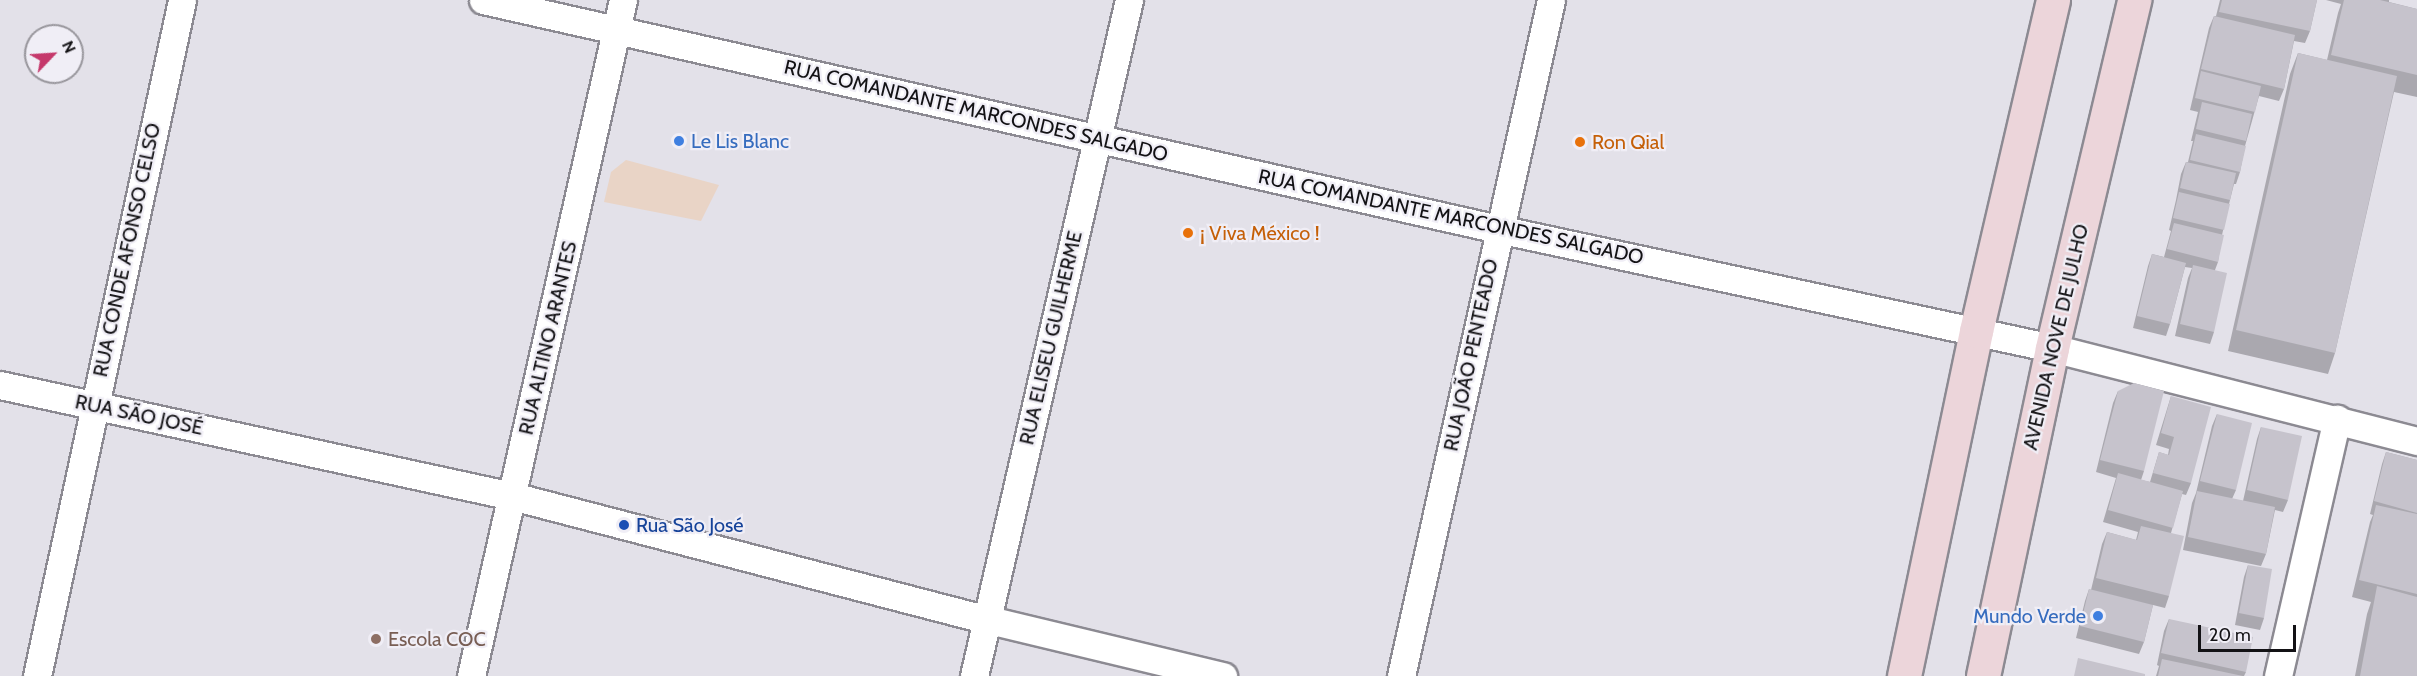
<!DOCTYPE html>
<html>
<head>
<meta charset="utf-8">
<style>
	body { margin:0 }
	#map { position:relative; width:2417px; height:676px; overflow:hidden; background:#e3e1e9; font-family:Cabin,sans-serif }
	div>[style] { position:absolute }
	.commercial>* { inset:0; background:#e9d4c6 }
	.roads { filter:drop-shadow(2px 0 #8c8a92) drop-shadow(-2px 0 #8c8a92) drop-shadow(0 2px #8c8a92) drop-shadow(0 -2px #8c8a92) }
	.street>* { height:27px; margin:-13.5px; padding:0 13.5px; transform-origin:13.5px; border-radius:13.5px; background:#fff }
	.secondary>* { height:33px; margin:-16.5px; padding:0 16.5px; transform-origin:16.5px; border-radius:16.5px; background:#ecd5da }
	.wall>* { inset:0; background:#aaa8af }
	.building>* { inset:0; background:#c6c3cc }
	.dots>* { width:16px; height:16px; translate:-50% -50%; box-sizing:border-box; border:3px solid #f0eef6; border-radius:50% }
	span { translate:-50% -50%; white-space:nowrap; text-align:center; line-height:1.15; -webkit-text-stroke:4.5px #f0eef6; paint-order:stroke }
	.street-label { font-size:20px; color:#131215 }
	.shop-label { font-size:20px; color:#366cbe }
	.left { translate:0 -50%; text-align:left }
	.right { translate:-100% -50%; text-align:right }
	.food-label { font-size:20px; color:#c56008 }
	.transit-label { font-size:20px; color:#164399 }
	.education-label { font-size:20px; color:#785e54 }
	.north { position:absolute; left:24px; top:24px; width:60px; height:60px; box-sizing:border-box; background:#f0eef6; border:2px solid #98969c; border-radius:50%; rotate:65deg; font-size:16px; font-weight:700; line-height:24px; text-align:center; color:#131215 }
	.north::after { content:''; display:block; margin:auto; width:21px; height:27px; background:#c5386b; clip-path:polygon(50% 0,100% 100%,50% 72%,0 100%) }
	.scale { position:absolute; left:2198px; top:625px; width:98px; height:27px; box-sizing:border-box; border:3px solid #131215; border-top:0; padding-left:8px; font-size:18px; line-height:21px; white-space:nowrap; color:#131215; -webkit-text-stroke:4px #f0eef6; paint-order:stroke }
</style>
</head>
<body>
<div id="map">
	<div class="commercial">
		<i style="clip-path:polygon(626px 160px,719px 185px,701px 221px,604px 202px,611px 172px)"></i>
	</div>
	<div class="roads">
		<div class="street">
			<i style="left:483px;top:0;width:1041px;rotate:12.71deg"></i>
			<i style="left:1498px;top:229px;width:567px;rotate:12.12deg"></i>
			<i style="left:2052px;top:348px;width:377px;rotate:14.3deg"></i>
			<i style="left:0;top:385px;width:524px;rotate:12.23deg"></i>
			<i style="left:512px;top:496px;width:489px;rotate:14.6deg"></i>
			<i style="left:985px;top:619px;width:245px;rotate:13.5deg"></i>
			<i style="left:37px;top:676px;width:691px;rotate:-77.89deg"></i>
			<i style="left:471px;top:676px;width:693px;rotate:-77.33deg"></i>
			<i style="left:974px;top:676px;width:694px;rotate:-77.09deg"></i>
			<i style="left:1401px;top:676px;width:692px;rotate:-77.49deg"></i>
			<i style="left:2278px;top:676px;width:264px;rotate:-77.1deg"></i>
		</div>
		<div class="secondary">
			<i style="left:1904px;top:676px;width:352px;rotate:-78.2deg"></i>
			<i style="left:1976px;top:331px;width:340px;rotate:-76.9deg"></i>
			<i style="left:1983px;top:676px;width:335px;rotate:-78.1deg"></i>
			<i style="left:2052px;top:348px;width:358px;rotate:-76.7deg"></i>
		</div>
	</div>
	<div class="wall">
		<i style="clip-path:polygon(2220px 0,2317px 0,2310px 31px,2305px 43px,2294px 41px,2284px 89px,2279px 101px,2259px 96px,2245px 146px,2240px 172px,2236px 184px,2234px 184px,2229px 204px,2222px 235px,2218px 262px,2215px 270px,2214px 332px,2210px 344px,2175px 336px,2188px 278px,2192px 268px,2185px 267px,2170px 324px,2166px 336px,2133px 328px,2148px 266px,2152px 254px,2164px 257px,2171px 231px,2169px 230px,2176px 200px,2181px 174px,2186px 162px,2188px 162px,2193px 141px,2191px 141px,2198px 112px,2190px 110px,2209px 28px,2214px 16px,2216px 16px)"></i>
		<i style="clip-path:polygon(2326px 0,2389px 0,2389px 2px,2417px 9px,2417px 97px,2394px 92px,2335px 353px,2328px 374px,2228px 351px,2290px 74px,2298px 53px,2327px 60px,2338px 13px,2341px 4px)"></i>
		<i style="clip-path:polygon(2118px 391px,2144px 471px,2141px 480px,2150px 482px,2159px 452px,2168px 455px,2169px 449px,2156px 445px,2171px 396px,2191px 483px,2186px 495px,2182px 494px,2171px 533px,2169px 596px,2165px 608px,2153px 605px,2144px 642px,2139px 654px,2076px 638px,2085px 601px,2089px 589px,2091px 590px,2102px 544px,2107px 532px,2136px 540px,2138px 532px,2103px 522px,2116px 478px,2096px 472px,2113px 403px)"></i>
		<i style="clip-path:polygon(2217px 414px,2236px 490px,2232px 499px,2243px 501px,2257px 439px,2261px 427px,2288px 500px,2283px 512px,2275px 510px,2266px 554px,2261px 566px,2183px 550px,2192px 503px,2196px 493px,2212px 426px)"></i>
		<i style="clip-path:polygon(2386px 452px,2417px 460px,2417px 676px,2355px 676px,2367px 614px,2371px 602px,2352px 597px,2370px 522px,2373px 515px,2370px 514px,2382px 464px)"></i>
		<i style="clip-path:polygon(2248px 565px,2264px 618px,2260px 630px,2235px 625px,2244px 577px)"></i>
		<i style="clip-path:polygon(2169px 619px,2246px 672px,2244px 676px,2156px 676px,2159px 666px,2157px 665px,2164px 631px)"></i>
	</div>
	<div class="building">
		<i style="clip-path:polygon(2222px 0,2317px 0,2310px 31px,2219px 12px)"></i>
		<i style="clip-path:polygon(2344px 0,2380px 0,2417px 9px,2417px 75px,2331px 55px)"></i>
		<i style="clip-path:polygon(2214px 16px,2295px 35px,2284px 89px,2201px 69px)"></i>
		<i style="clip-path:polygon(2298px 53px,2397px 76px,2335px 353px,2236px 330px)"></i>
		<i style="clip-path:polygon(2201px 71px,2261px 86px,2255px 112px,2195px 98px)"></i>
		<i style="clip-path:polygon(2202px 102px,2252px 114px,2246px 141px,2196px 129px)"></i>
		<i style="clip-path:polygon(2196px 134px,2246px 146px,2240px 172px,2190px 160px)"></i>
		<i style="clip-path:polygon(2186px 162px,2236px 173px,2230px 200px,2180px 188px)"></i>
		<i style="clip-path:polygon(2179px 192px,2230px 204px,2224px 230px,2173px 218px)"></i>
		<i style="clip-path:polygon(2174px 223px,2224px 235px,2218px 262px,2167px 249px)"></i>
		<i style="clip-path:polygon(2152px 254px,2186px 263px,2170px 324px,2137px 316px)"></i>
		<i style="clip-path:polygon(2193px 265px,2227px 273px,2214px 332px,2180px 324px)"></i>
		<i style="clip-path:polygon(2134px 383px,2164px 391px,2144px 471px,2100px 460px,2118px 391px)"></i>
		<i style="clip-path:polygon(2171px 396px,2211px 407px,2191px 483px,2153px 473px,2159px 452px,2169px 455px,2174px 437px,2161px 433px)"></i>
		<i style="clip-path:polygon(2217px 414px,2252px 423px,2236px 490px,2200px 481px)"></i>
		<i style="clip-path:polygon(2261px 427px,2302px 436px,2288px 500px,2247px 490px)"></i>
		<i style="clip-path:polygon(2386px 452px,2417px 460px,2417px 513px,2374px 501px)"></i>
		<i style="clip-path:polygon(2118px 473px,2183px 491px,2173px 528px,2108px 510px)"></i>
		<i style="clip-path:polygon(2197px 491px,2275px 507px,2266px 554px,2188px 537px)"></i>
		<i style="clip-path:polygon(2376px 505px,2417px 514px,2417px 594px,2359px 580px)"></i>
		<i style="clip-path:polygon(2141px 526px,2184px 536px,2169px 596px,2096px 578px,2107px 532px,2137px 540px)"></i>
		<i style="clip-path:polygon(2248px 565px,2272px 569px,2264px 618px,2239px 613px)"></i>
		<i style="clip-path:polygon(2377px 586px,2417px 597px,2417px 676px,2360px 676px)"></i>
		<i style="clip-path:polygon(2089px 589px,2153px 605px,2144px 642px,2080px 626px)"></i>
		<i style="clip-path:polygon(2169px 619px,2253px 637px,2246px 672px,2161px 653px)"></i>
		<i style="clip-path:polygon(2078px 658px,2145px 674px,2145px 676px,2074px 676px)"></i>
		<i style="clip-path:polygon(2162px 659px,2243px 676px,2158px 676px)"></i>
	</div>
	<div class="dots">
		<i style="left:679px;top:141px;background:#3f7fe0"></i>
		<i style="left:1580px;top:142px;background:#e8710a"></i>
		<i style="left:1188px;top:233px;background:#e8710a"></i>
		<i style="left:624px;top:525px;background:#1a4fb4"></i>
		<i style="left:2098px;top:616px;background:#3f7fe0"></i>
		<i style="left:376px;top:639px;background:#8d6e63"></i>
	</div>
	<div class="street-label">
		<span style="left:976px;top:111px;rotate:13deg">RUA COMANDANTE MARCONDES SALGADO</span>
		<span style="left:1451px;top:217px;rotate:12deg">RUA COMANDANTE MARCONDES SALGADO</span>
		<span style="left:127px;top:250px;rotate:-78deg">RUA CONDE AFONSO CELSO</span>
		<span style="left:2056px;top:337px;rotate:-77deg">AVENIDA NOVE DE JULHO</span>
		<span style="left:548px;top:338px;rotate:-77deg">RUA ALTINO ARANTES</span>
		<span style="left:1051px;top:338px;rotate:-77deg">RUA ELISEU GUILHERME</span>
		<span style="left:1471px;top:355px;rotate:-78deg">RUA JOÃO PENTEADO</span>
		<span style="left:139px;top:415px;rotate:12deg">RUA SÃO JOSÉ</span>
	</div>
	<div class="shop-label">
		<span class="left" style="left:691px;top:141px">Le Lis Blanc</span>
		<span class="right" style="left:2086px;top:616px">Mundo Verde</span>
	</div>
	<div class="food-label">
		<span class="left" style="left:1592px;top:142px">Ron Qial</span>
		<span class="left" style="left:1200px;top:233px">¡ Viva México !</span>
	</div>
	<div class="transit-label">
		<span class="left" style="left:636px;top:525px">Rua São José</span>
	</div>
	<div class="education-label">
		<span class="left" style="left:388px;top:639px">Escola COC</span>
	</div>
	<div class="north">N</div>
	<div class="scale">20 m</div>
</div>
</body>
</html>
